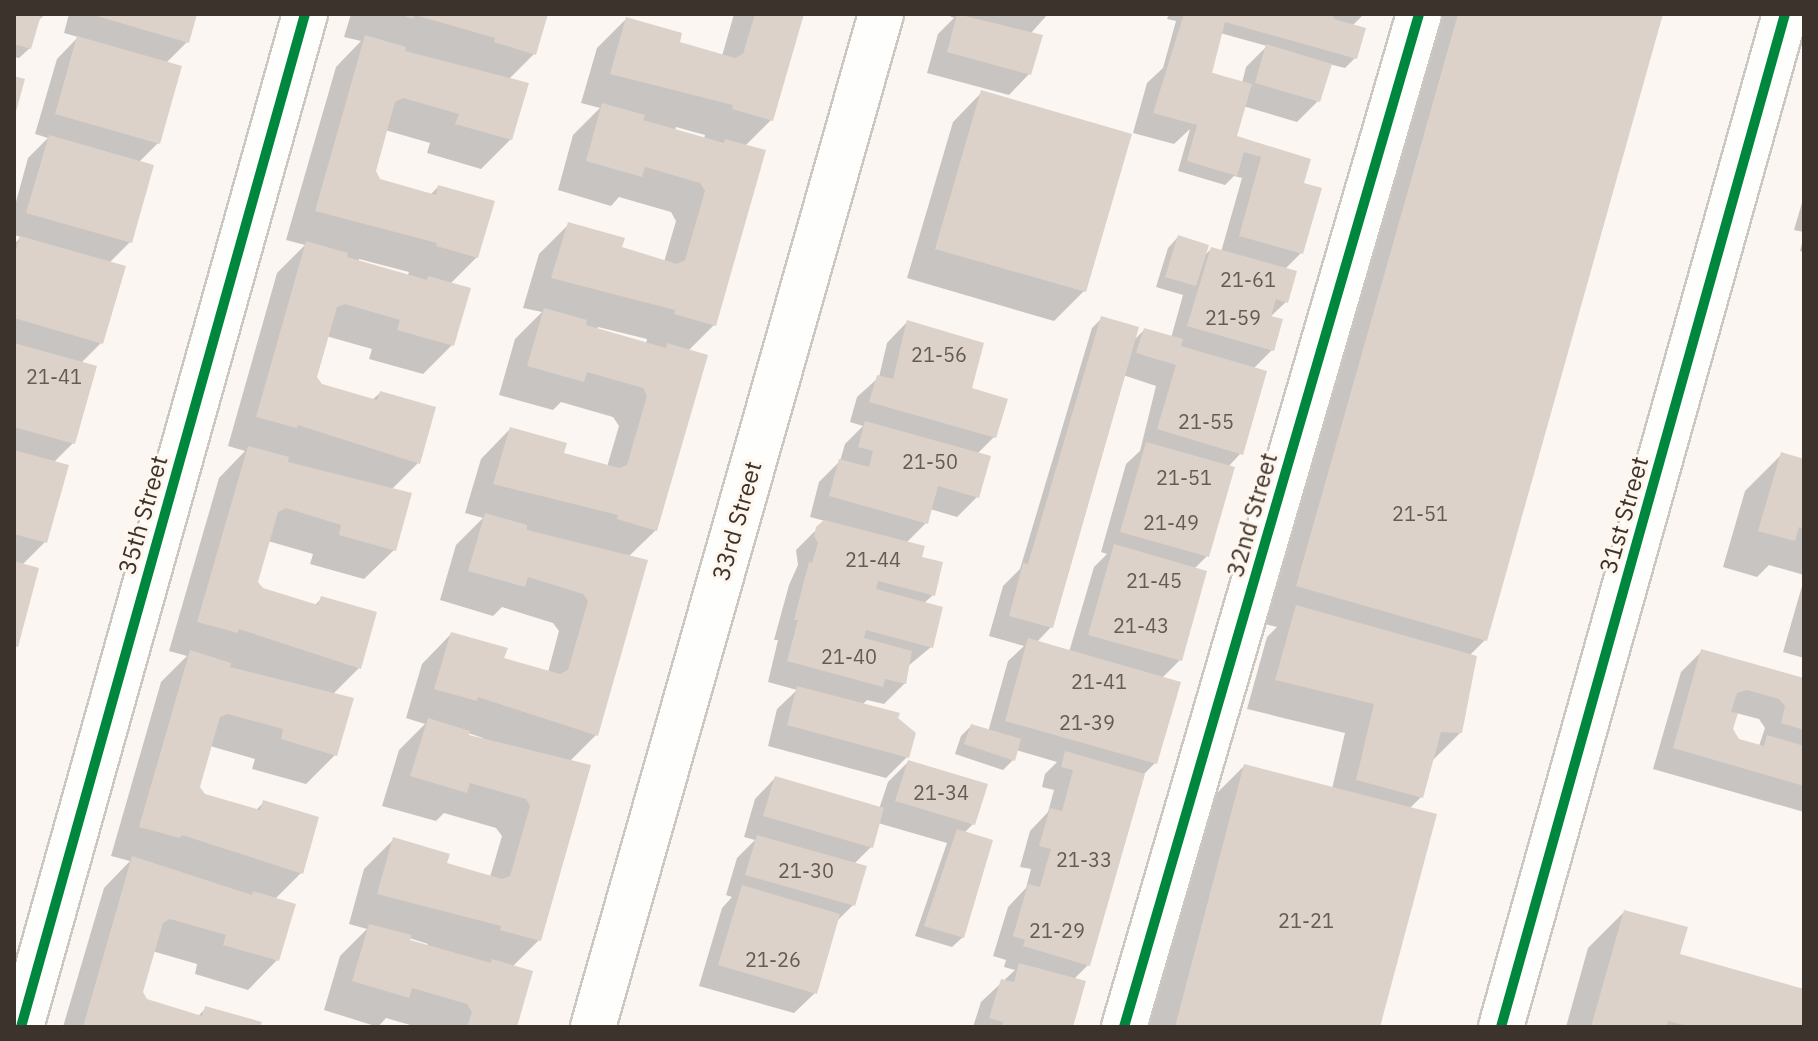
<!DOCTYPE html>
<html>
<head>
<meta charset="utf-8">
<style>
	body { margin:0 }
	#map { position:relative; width:1818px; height:1041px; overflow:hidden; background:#fbf6f2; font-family:"IBM Plex Sans",sans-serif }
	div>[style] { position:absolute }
	.shadow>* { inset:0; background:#0003 }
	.building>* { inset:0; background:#dcd2c9 }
	.roads { filter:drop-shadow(2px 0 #cdc7c2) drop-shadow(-2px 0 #cdc7c2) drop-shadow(0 2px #cdc7c2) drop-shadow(0 -2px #cdc7c2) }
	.minor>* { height:44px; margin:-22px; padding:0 22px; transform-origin:22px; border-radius:22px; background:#fefefd }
	.cycleway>* { height:10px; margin:-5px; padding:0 5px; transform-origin:5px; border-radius:5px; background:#00873e }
	span { translate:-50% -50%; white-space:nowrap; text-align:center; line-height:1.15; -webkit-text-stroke:6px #fff6ee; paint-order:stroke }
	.number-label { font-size:20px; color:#645c53 }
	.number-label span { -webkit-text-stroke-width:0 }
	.street-label { font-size:24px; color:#3c342c }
	.frame { position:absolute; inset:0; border:16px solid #3c342c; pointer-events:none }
</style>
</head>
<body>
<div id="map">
	<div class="shadow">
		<i style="clip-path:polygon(14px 14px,45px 14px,36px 23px,30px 48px,19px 58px,14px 57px)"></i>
		<i style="clip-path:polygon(69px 14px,195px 14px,187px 42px,166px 63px,158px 143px,139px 162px,130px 242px,109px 263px,101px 343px,80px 364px,73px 443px,53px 463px,45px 542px,22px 565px,14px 648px,14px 244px,21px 237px,14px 235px,14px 209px,28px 158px,48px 138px,35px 134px,57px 59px,78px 37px,64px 33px)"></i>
		<i style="clip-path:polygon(evenodd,351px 14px,546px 14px,534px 54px,508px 80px,511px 139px,481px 169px,427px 153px,430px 143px,385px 130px,373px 172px,379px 180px,430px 195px,438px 187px,477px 257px,450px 284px,452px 345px,423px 374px,369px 359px,372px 349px,326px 336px,315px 378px,320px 386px,372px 400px,380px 393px,418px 463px,391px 490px,394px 550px,364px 579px,310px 564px,313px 554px,268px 541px,256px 582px,262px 590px,314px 606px,322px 598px,359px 668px,332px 695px,335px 755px,306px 784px,252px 769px,255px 759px,210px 746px,198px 787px,204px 796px,256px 810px,263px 803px,301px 873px,274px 900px,277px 960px,248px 990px,195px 974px,197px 964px,152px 951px,140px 993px,146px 1001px,198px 1016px,206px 1008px,258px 1027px,63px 1027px,104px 888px,130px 861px,111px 856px,161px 682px,187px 656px,169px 651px,219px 478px,245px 451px,228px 446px,277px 273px,305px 245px,286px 240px,336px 67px,361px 41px,344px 37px,351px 14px,359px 259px,409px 272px,407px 277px,358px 263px,359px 259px)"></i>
		<i style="clip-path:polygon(evenodd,734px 14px,802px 14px,771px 120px,745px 146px,714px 325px,688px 351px,656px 530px,628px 557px,596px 735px,569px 762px,539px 940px,512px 967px,515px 1027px,417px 1027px,386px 1018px,378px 1027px,324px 1010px,340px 956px,367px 929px,349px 924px,364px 869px,394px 839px,445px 864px,490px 877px,502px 836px,496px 828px,444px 813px,436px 821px,382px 806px,399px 750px,425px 724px,406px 718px,422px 664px,451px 634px,502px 659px,548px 672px,559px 631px,553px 623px,502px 607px,493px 616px,440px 600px,456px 545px,483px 518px,465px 513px,481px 459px,510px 429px,562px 454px,607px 467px,619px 426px,613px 417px,561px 402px,553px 410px,499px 395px,515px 339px,542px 312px,523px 308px,539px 254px,569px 224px,620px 249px,664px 262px,676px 221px,671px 212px,619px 197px,611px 206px,558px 190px,573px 135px,600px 108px,581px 103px,597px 48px,626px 19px,677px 43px,722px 56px,734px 14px,676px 127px,705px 135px,704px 139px,675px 131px,676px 127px,734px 14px,598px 327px,647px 339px,646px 344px,597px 330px,598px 327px,734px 14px,468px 733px,483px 738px,482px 741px,466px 737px,468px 733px,734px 14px,409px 938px,428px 944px,427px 947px,408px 942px,409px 938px)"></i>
		<i style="clip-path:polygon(945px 14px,1048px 14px,1031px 33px,1029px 74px,1009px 95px,927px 73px,938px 34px,954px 18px)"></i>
		<i style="clip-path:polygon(evenodd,1169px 14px,1364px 14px,1352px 26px,1355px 58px,1345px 68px,1329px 64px,1318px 101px,1297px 122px,1243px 106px,1234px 137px,1248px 143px,1302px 184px,1301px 253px,1284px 270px,1286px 302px,1270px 317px,1272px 350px,1253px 369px,1241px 453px,1228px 467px,1207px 556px,1194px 569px,1180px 660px,1161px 679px,1155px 763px,1143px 775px,1088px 965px,1073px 980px,1071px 1027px,973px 1027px,981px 1002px,1015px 970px,1004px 967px,1006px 960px,993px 956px,1008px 907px,1026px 888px,1031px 869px,1020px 867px,1030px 831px,1048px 812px,1054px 790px,1042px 787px,1045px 774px,1057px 762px,1016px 750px,1013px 760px,1003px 770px,955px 754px,961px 736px,971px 726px,988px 732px,1008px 661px,1024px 646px,989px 636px,1003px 586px,1020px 569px,1092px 328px,1102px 318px,1133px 341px,1144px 330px,1171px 338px,1183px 295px,1156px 287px,1168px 248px,1178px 237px,1203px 257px,1211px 249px,1221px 252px,1242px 178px,1234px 176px,1225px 185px,1178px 171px,1190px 129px,1174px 144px,1133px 133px,1147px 83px,1163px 68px,1176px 21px,1167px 19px,1169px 14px,1220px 33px,1267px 46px,1246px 67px,1242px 83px,1210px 72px,1220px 33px,1169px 14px,1123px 375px,1156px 386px,1140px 451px,1126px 464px,1101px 552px,1107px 554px,1094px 567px,1069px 652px,1036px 643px,1051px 627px,1123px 375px)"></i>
		<i style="clip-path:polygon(1433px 14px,1661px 14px,1485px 640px,1469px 656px,1461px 732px,1430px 763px,1421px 797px,1409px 809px,1378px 1027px,1142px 1027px,1199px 811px,1244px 766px,1332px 789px,1345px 733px,1247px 709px,1267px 637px,1277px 627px,1261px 623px)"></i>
		<i style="clip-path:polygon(982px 92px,1084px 291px,1054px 321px,907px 278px,953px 122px)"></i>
		<i style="clip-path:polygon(1804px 196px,1804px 232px,1794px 230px)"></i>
		<i style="clip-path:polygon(1804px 236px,1804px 252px,1800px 251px)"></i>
		<i style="clip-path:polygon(907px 322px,969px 389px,994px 437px,977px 454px,978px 496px,957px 517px,930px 509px,926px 523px,906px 543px,919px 558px,933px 595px,923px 604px,931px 647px,907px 667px,905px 683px,884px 704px,867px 700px,862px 705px,896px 719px,907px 757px,886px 778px,768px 746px,777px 709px,797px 690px,768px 682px,778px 640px,774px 640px,789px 585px,798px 565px,796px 550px,825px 521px,810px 517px,819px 482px,840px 461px,845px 444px,863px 426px,850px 422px,857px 397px,879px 377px,887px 343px)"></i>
		<i style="clip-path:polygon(1782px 454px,1804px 461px,1804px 575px,1769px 565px,1757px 577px,1723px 567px,1745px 491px)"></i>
		<i style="clip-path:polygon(1804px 579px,1804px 658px,1783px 652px)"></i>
		<i style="clip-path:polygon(evenodd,1702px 651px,1804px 680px,1804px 812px,1653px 769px,1681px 672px,1702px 651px,1736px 713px,1759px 719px,1765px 728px,1759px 746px,1738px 741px,1731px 730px,1736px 713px)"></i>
		<i style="clip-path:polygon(908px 762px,973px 824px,964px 833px,963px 937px,952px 947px,915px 936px,947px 843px,878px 823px,871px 847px,854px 864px,853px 905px,835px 923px,815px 993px,794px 1013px,699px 986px,722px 908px,732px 897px,726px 895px,737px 858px,755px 840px,744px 837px,755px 799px,775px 778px,879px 809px,888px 782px)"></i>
		<i style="clip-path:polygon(1624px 912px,1678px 956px,1804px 992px,1804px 1027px,1566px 1027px,1588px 948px)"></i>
	</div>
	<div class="building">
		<i style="clip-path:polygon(14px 14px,41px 15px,31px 49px,14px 44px)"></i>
		<i style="clip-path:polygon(90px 14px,197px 14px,189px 43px)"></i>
		<i style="clip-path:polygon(399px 14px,548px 14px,536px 55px,494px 42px,495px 38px,415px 15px,413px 19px)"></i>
		<i style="clip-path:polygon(755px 14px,804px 14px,773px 121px,732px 109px,733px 105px,610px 74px,626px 17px,682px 33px,680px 42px,735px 58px,743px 54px)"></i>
		<i style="clip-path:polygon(957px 14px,1043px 35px,1031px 75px,947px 52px)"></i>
		<i style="clip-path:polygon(1184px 14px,1333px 14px,1334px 19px,1366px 28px,1357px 59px,1225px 22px,1212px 73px,1252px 84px,1237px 136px,1311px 159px,1304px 183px,1322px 188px,1303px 254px,1239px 236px,1261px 157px,1244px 152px,1237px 176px,1187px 161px,1197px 125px,1153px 113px)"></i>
		<i style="clip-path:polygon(1458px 14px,1663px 14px,1487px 641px,1296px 586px)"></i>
		<i style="clip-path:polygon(365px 35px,406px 47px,405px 51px,529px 83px,512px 140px,455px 124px,459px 114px,403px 98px,395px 102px,376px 171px,380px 179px,436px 195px,438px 185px,495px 201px,478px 258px,436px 246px,437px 243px,315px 211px)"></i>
		<i style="clip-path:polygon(77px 36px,182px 66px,160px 144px,55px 114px)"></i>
		<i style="clip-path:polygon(1266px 44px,1332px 64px,1320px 102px,1255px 83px)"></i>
		<i style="clip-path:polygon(14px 76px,25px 79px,15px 115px,14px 115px)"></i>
		<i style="clip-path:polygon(981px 90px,1132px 134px,1086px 292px,935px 249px)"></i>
		<i style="clip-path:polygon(602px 103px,645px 115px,643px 120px,724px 143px,725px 139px,766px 150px,716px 326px,674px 314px,675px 310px,551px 278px,568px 222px,625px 238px,622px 247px,677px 264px,685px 260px,705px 191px,700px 183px,645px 167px,642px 177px,586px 161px)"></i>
		<i style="clip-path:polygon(49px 135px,154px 165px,132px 243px,26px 213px)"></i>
		<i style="clip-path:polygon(1178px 235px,1209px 245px,1196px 286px,1165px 277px)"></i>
		<i style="clip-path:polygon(20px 236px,126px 266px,103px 344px,14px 318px,14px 256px)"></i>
		<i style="clip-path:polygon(306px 241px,348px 253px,347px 257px,427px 280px,428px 276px,471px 288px,454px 346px,397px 330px,400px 320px,345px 304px,337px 307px,317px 377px,322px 384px,377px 400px,380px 391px,436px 407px,420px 464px,298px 425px,297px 428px,256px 417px)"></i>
		<i style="clip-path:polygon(1211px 247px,1297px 271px,1288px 303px,1276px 299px,1271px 316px,1283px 319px,1274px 351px,1187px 326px)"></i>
		<i style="clip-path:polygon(544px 308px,587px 320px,586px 325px,666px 348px,667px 343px,708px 355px,657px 531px,617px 519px,618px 515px,493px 484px,510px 427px,567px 443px,564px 453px,619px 468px,627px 465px,647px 396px,643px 388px,587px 372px,584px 382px,527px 366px)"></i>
		<i style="clip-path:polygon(1101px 316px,1139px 327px,1053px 628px,1009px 616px,1023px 563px,1028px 564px)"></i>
		<i style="clip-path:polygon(907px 320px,984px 343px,972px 388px,1008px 399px,996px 438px,869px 402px,877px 375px,893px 379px)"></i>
		<i style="clip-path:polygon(1144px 328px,1183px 339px,1181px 346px,1267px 371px,1243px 455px,1157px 429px,1176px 365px,1136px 353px)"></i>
		<i style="clip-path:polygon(14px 343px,97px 366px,75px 444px,14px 427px)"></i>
		<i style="clip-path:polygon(865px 421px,991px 456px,979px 498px,938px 486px,928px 524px,829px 496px,839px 459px,869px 467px,873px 451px,858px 447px)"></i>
		<i style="clip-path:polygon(1146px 442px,1235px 467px,1209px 557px,1120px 532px)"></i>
		<i style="clip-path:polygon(248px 446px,289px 457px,288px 462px,412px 493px,396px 551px,339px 535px,341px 525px,286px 508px,278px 512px,258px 582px,263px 588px,318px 605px,321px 596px,377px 612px,361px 669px,239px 629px,238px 633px,197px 622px)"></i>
		<i style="clip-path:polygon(14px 450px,69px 465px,47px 543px,14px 534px)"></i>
		<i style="clip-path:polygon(1781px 452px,1804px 459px,1804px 529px,1799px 527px,1795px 541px,1758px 531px)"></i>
		<i style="clip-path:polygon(485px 513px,527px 525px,527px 530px,648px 560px,598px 736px,478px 697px,477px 701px,434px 689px,451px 632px,508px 648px,504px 658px,560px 674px,568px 670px,588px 601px,583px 594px,528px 577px,525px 587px,468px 571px)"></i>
		<i style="clip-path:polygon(824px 520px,925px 546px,922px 557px,943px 562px,935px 596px,878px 581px,876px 589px,943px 607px,933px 648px,866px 630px,864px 638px,912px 651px,906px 684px,885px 679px,883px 687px,787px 661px,798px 620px,794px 620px,809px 562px,812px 563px,818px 543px,814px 536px,816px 527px)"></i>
		<i style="clip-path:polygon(1114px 544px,1207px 571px,1182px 661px,1088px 635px)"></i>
		<i style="clip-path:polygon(14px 561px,39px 568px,18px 647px,14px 646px)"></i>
		<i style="clip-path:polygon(1296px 605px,1477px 656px,1462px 733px,1441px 732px,1423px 798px,1356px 780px,1374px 704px,1275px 680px)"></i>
		<i style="clip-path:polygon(1028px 638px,1181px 682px,1157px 764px,1005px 721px)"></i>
		<i style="clip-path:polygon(1701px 649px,1804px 678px,1804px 730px,1781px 723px,1785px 706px,1779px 699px,1747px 690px,1737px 693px,1731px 712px,1738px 713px,1733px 729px,1739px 739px,1764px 746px,1767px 735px,1804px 746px,1804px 786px,1673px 748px)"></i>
		<i style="clip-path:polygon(190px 650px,231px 663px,230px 667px,354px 698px,337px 756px,281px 739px,283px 729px,228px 714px,220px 717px,200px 787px,205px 794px,260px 810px,263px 800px,319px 817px,303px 874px,182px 835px,180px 838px,139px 827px)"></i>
		<i style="clip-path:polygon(797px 686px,900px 713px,898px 718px,916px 733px,909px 758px,787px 725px)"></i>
		<i style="clip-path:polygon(428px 718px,470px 731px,469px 735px,591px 765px,541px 941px,500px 930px,501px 926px,377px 894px,393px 837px,450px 854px,447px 863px,502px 879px,510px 876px,530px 806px,526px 799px,470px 783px,467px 793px,410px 776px)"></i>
		<i style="clip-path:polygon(971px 724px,1021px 739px,1015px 761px,964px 744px)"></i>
		<i style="clip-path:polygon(1065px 751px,1145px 774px,1090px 966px,1023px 946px,1025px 940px,1013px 936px,1028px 884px,1040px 887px,1045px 869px,1051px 849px,1039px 846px,1050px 808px,1062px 811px,1073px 770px,1061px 767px)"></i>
		<i style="clip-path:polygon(908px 760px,988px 784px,975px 825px,895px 801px)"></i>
		<i style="clip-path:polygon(1244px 764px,1437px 814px,1380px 1027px,1175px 1027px)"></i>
		<i style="clip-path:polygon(775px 776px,884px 808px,873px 848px,763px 816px)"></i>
		<i style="clip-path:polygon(957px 829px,993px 840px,964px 938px,924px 926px)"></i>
		<i style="clip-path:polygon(757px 835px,867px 866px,855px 906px,745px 875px)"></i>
		<i style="clip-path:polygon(132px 856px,252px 895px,253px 891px,296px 904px,279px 961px,223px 945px,226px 935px,170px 919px,163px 923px,143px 992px,147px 999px,202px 1016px,205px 1006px,262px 1022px,260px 1027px,83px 1027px)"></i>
		<i style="clip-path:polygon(742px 885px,840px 914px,817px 994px,718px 965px)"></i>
		<i style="clip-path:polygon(1624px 910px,1688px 927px,1680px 954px,1804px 989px,1804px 1027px,1692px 1027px,1668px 1021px,1666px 1027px,1591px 1027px)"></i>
		<i style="clip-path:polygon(369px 924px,412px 935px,410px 940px,491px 963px,492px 959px,533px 971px,517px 1027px,467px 1027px,472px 1012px,467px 1004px,412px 988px,409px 998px,352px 981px)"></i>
		<i style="clip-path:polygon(1019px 963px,1086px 981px,1073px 1027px,1002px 1027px,1003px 1022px,989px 1018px,1001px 979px,1014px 982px)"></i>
	</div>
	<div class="roads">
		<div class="minor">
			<i style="left:21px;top:1027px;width:1052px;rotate:-74.34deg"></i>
			<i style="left:593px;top:1027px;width:1053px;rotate:-74.13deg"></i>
			<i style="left:1124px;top:1027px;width:1055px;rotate:-73.76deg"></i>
			<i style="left:1501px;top:1027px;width:1052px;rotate:-74.34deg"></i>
		</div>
	</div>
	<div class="cycleway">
		<i style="left:21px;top:1027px;width:1052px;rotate:-74.34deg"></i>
		<i style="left:1124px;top:1027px;width:1055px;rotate:-73.76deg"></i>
		<i style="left:1501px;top:1027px;width:1052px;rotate:-74.34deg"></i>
	</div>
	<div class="number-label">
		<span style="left:1248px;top:279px">21-61</span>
		<span style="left:1233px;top:317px">21-59</span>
		<span style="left:939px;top:354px">21-56</span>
		<span style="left:54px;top:376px">21-41</span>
		<span style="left:1206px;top:421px">21-55</span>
		<span style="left:930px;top:461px">21-50</span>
		<span style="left:1184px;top:477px">21-51</span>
		<span style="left:1420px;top:513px">21-51</span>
		<span style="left:1171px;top:522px">21-49</span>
		<span style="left:873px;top:559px">21-44</span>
		<span style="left:1154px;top:580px">21-45</span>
		<span style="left:1141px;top:625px">21-43</span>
		<span style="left:849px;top:656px">21-40</span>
		<span style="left:1099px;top:681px">21-41</span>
		<span style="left:1087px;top:722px">21-39</span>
		<span style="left:941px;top:792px">21-34</span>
		<span style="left:1084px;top:859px">21-33</span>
		<span style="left:806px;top:870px">21-30</span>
		<span style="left:1306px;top:920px">21-21</span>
		<span style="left:1057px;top:930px">21-29</span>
		<span style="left:773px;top:959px">21-26</span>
	</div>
	<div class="street-label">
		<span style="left:143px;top:515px;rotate:-74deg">35th Street</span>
		<span style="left:1252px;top:515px;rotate:-74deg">32nd Street</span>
		<span style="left:1624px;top:515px;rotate:-74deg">31st Street</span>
		<span style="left:737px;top:521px;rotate:-74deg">33rd Street</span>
	</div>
	<div class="frame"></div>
</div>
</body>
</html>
